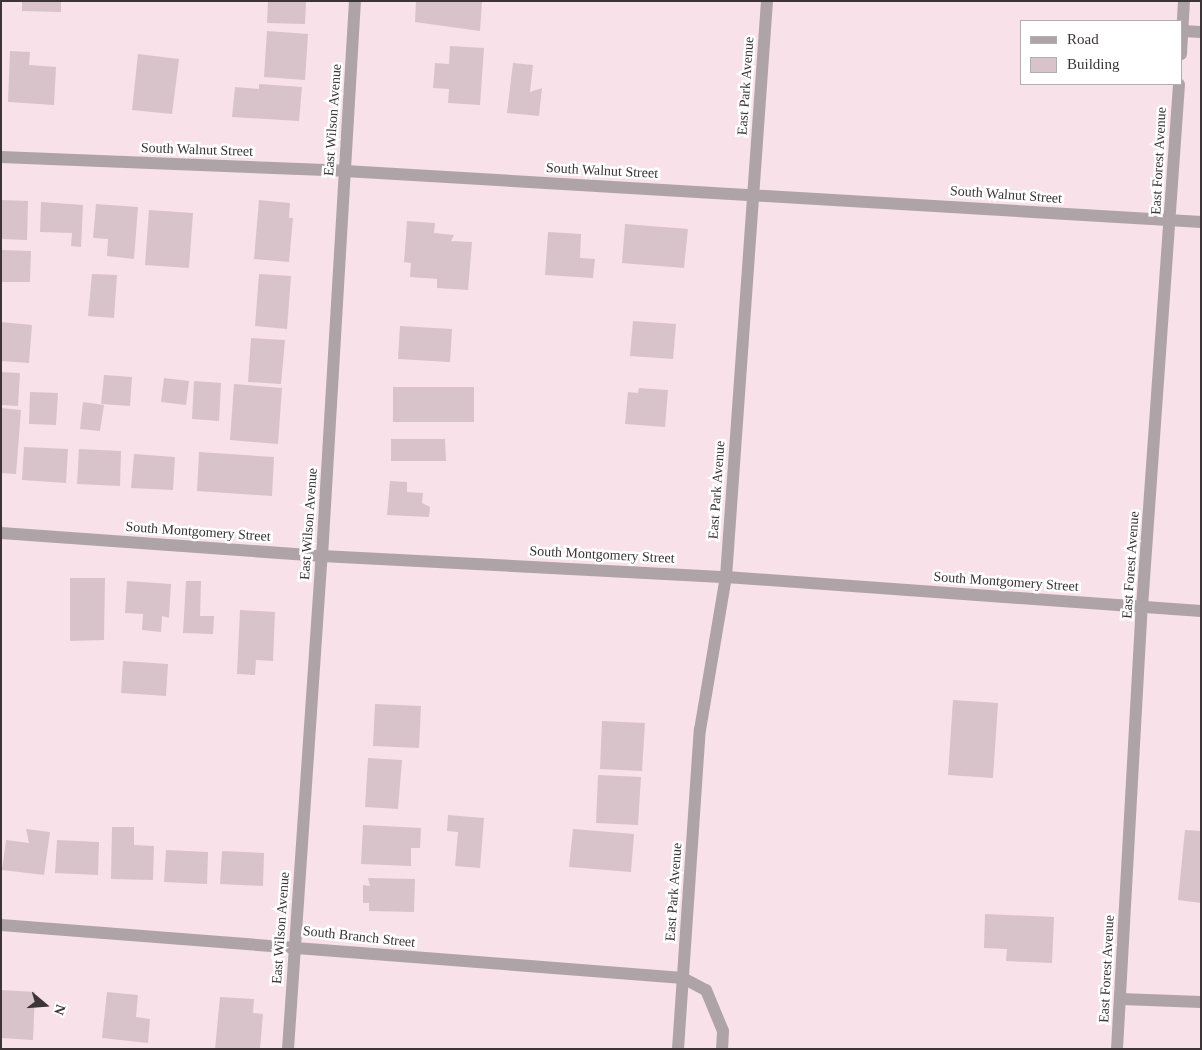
<!DOCTYPE html>
<html>
<head>
<meta charset="utf-8">
<style>
	body { margin:0 }
	#map { position:relative; width:1202px; height:1050px; overflow:hidden; background:#f8e1e8; font-family:Georgia,serif }
	div>[style] { position:absolute }
	.building>* { inset:0; background:#d9c3ca }
	.minor>* { height:12px; margin:-6px; padding:0 6px; transform-origin:6px; border-radius:6px; background:#aea4a8 }
	span { translate:-50% -50%; white-space:nowrap; text-align:center; line-height:1.15; -webkit-text-stroke:5px #fff; paint-order:stroke }
	.street-label { font-size:14px; color:#3c3437 }
	.frame { position:absolute; inset:0; border:2px solid #3c3437; pointer-events:none }
	.legend { position:absolute; left:1020px; top:20px; width:162px; height:65px; box-sizing:border-box; background:#fff; border:1px solid #b1aeaf; margin:0; padding:6px 9px; list-style:none; font-size:15px; color:#3c3437 }
	.legend li { display:flex; align-items:center; gap:10px; height:25px }
	.legend b { width:25px; border:1px solid #b1aeaf }
	.north { position:absolute; left:20px; top:980px; width:50px; height:50px; -webkit-text-stroke:4px #fff; paint-order:stroke; rotate:108deg; font-size:14px; font-weight:700; line-height:20px; text-align:center; color:#3c3437 }
	.north::after { content:''; display:block; margin:auto; width:18px; height:22px; background:#3c3437; clip-path:polygon(50% 0,100% 100%,50% 72%,0 100%) }
</style>
</head>
<body>
<div id="map">
	<div class="building">
		<i style="clip-path:polygon(22px 1px,61px 1px,61px 12px,22px 11px)"></i>
		<i style="clip-path:polygon(268px 1px,306px 1px,305px 24px,267px 23px)"></i>
		<i style="clip-path:polygon(416px 1px,482px 1px,480px 31px,415px 22px)"></i>
		<i style="clip-path:polygon(267px 31px,308px 34px,305px 80px,264px 77px)"></i>
		<i style="clip-path:polygon(450px 46px,484px 48px,480px 105px,448px 103px,449px 89px,433px 88px,435px 63px,449px 64px)"></i>
		<i style="clip-path:polygon(10px 51px,30px 52px,29px 65px,56px 67px,54px 105px,8px 102px)"></i>
		<i style="clip-path:polygon(138px 54px,179px 59px,172px 114px,132px 110px)"></i>
		<i style="clip-path:polygon(513px 63px,533px 65px,530px 92px,542px 88px,539px 116px,507px 113px)"></i>
		<i style="clip-path:polygon(259px 84px,302px 87px,299px 121px,232px 117px,235px 87px,259px 89px)"></i>
		<i style="clip-path:polygon(1px 200px,28px 201px,27px 240px,1px 239px)"></i>
		<i style="clip-path:polygon(259px 200px,290px 203px,289px 218px,293px 218px,289px 262px,254px 259px)"></i>
		<i style="clip-path:polygon(41px 202px,83px 205px,81px 247px,71px 246px,72px 233px,40px 232px)"></i>
		<i style="clip-path:polygon(96px 204px,138px 207px,134px 259px,107px 256px,108px 239px,93px 238px)"></i>
		<i style="clip-path:polygon(149px 210px,193px 213px,189px 268px,145px 265px)"></i>
		<i style="clip-path:polygon(407px 221px,435px 223px,434px 233px,454px 235px,451px 241px,472px 242px,468px 290px,437px 288px,437px 279px,410px 277px,411px 263px,404px 262px)"></i>
		<i style="clip-path:polygon(625px 224px,688px 229px,684px 268px,622px 263px)"></i>
		<i style="clip-path:polygon(548px 232px,581px 234px,580px 258px,595px 259px,593px 278px,545px 275px)"></i>
		<i style="clip-path:polygon(2px 250px,31px 251px,30px 282px,1px 282px)"></i>
		<i style="clip-path:polygon(92px 274px,117px 275px,114px 318px,88px 316px)"></i>
		<i style="clip-path:polygon(259px 274px,291px 276px,287px 329px,255px 326px)"></i>
		<i style="clip-path:polygon(633px 321px,676px 324px,673px 359px,630px 356px)"></i>
		<i style="clip-path:polygon(1px 322px,32px 325px,29px 363px,1px 361px)"></i>
		<i style="clip-path:polygon(400px 326px,452px 329px,450px 362px,398px 359px)"></i>
		<i style="clip-path:polygon(251px 338px,285px 340px,281px 384px,248px 382px)"></i>
		<i style="clip-path:polygon(1px 372px,20px 373px,18px 406px,1px 405px)"></i>
		<i style="clip-path:polygon(104px 375px,132px 377px,130px 406px,101px 404px)"></i>
		<i style="clip-path:polygon(164px 378px,189px 381px,186px 405px,161px 402px)"></i>
		<i style="clip-path:polygon(194px 381px,221px 383px,219px 421px,192px 419px)"></i>
		<i style="clip-path:polygon(234px 384px,282px 388px,278px 444px,230px 440px)"></i>
		<i style="clip-path:polygon(393px 387px,474px 387px,474px 422px,393px 422px)"></i>
		<i style="clip-path:polygon(639px 388px,668px 390px,665px 427px,625px 424px,628px 392px,638px 393px)"></i>
		<i style="clip-path:polygon(30px 392px,58px 393px,56px 425px,29px 424px)"></i>
		<i style="clip-path:polygon(83px 402px,104px 405px,100px 431px,80px 429px)"></i>
		<i style="clip-path:polygon(1px 408px,21px 410px,16px 474px,1px 473px)"></i>
		<i style="clip-path:polygon(391px 439px,445px 439px,446px 461px,391px 461px)"></i>
		<i style="clip-path:polygon(24px 447px,68px 449px,66px 483px,22px 480px)"></i>
		<i style="clip-path:polygon(79px 449px,121px 451px,120px 486px,77px 484px)"></i>
		<i style="clip-path:polygon(199px 452px,274px 457px,272px 496px,197px 491px)"></i>
		<i style="clip-path:polygon(134px 454px,175px 457px,173px 490px,131px 488px)"></i>
		<i style="clip-path:polygon(390px 481px,407px 482px,407px 492px,423px 493px,422px 503px,430px 507px,429px 517px,387px 515px)"></i>
		<i style="clip-path:polygon(70px 578px,105px 578px,104px 640px,70px 641px)"></i>
		<i style="clip-path:polygon(127px 581px,171px 584px,169px 618px,162px 616px,161px 632px,142px 630px,143px 614px,125px 613px)"></i>
		<i style="clip-path:polygon(186px 581px,201px 581px,200px 616px,214px 616px,213px 634px,183px 633px)"></i>
		<i style="clip-path:polygon(240px 610px,275px 612px,273px 661px,256px 660px,255px 675px,237px 674px)"></i>
		<i style="clip-path:polygon(123px 661px,168px 664px,166px 696px,121px 693px)"></i>
		<i style="clip-path:polygon(953px 700px,998px 703px,993px 778px,948px 775px)"></i>
		<i style="clip-path:polygon(375px 704px,421px 706px,419px 748px,373px 746px)"></i>
		<i style="clip-path:polygon(602px 721px,645px 723px,642px 771px,600px 769px)"></i>
		<i style="clip-path:polygon(368px 758px,402px 760px,398px 809px,365px 807px)"></i>
		<i style="clip-path:polygon(598px 775px,641px 777px,638px 825px,596px 823px)"></i>
		<i style="clip-path:polygon(448px 815px,484px 818px,480px 868px,455px 866px,458px 832px,447px 831px)"></i>
		<i style="clip-path:polygon(363px 825px,421px 828px,420px 848px,411px 848px,411px 866px,361px 864px)"></i>
		<i style="clip-path:polygon(112px 827px,134px 827px,134px 845px,154px 846px,153px 880px,111px 879px)"></i>
		<i style="clip-path:polygon(26px 829px,50px 832px,44px 875px,2px 870px,6px 840px,29px 843px)"></i>
		<i style="clip-path:polygon(573px 829px,634px 834px,631px 872px,569px 867px)"></i>
		<i style="clip-path:polygon(1185px 830px,1201px 831px,1201px 903px,1178px 900px)"></i>
		<i style="clip-path:polygon(57px 840px,99px 842px,98px 875px,55px 873px)"></i>
		<i style="clip-path:polygon(166px 850px,208px 852px,207px 884px,164px 882px)"></i>
		<i style="clip-path:polygon(222px 851px,264px 853px,263px 886px,220px 884px)"></i>
		<i style="clip-path:polygon(368px 878px,415px 879px,414px 912px,369px 911px,369px 903px,363px 903px,363px 885px,370px 886px)"></i>
		<i style="clip-path:polygon(985px 914px,1054px 917px,1052px 963px,1006px 961px,1007px 949px,984px 948px)"></i>
		<i style="clip-path:polygon(1px 990px,35px 992px,33px 1040px,1px 1038px)"></i>
		<i style="clip-path:polygon(107px 992px,138px 995px,136px 1017px,150px 1019px,148px 1043px,102px 1038px)"></i>
		<i style="clip-path:polygon(220px 997px,254px 999px,253px 1013px,263px 1014px,260px 1049px,215px 1049px)"></i>
	</div>
	<div class="minor">
		<i style="left:1182px;top:31px;width:19px;rotate:3deg"></i>
		<i style="left:1181px;top:54px;width:53px;rotate:-86.8deg"></i>
		<i style="left:1px;top:157px;width:344px;rotate:2.3deg"></i>
		<i style="left:345px;top:171px;width:858px;rotate:3.41deg"></i>
		<i style="left:1px;top:533px;width:322px;rotate:4.1deg"></i>
		<i style="left:322px;top:556px;width:405px;rotate:3deg"></i>
		<i style="left:726px;top:577px;width:476px;rotate:4.1deg"></i>
		<i style="left:1px;top:925px;width:684px;rotate:4.44deg"></i>
		<i style="left:683px;top:978px;width:26px;rotate:28deg"></i>
		<i style="left:706px;top:990px;width:44px;rotate:67.5deg"></i>
		<i style="left:723px;top:1031px;width:18px;rotate:93deg"></i>
		<i style="left:1121px;top:999px;width:80px;rotate:2.1deg"></i>
		<i style="left:288px;top:1049px;width:494px;rotate:-86.1deg"></i>
		<i style="left:322px;top:556px;width:556px;rotate:-86.6deg"></i>
		<i style="left:678px;top:1049px;width:320px;rotate:-86.1deg"></i>
		<i style="left:700px;top:730px;width:155px;rotate:-80.4deg"></i>
		<i style="left:726px;top:577px;width:577px;rotate:-85.93deg"></i>
		<i style="left:1117px;top:1049px;width:443px;rotate:-86.8deg"></i>
		<i style="left:1142px;top:607px;width:524px;rotate:-85.95deg"></i>
	</div>
	<div class="street-label">
		<span style="left:746px;top:86px;rotate:-86deg">East Park Avenue</span>
		<span style="left:333px;top:120px;rotate:-86deg">East Wilson Avenue</span>
		<span style="left:197px;top:150px;rotate:2deg">South Walnut Street</span>
		<span style="left:1159px;top:161px;rotate:-87deg">East Forest Avenue</span>
		<span style="left:602px;top:171px;rotate:3deg">South Walnut Street</span>
		<span style="left:1006px;top:195px;rotate:4deg">South Walnut Street</span>
		<span style="left:717px;top:490px;rotate:-86deg">East Park Avenue</span>
		<span style="left:309px;top:524px;rotate:-86deg">East Wilson Avenue</span>
		<span style="left:198px;top:532px;rotate:4deg">South Montgomery Street</span>
		<span style="left:602px;top:555px;rotate:3deg">South Montgomery Street</span>
		<span style="left:1131px;top:565px;rotate:-86deg">East Forest Avenue</span>
		<span style="left:1006px;top:582px;rotate:4deg">South Montgomery Street</span>
		<span style="left:674px;top:892px;rotate:-86deg">East Park Avenue</span>
		<span style="left:281px;top:928px;rotate:-86deg">East Wilson Avenue</span>
		<span style="left:359px;top:937px;rotate:6deg">South Branch Street</span>
		<span style="left:1107px;top:969px;rotate:-87deg">East Forest Avenue</span>
	</div>
	<div class="frame"></div>
	<ul class="legend">
	<li><b style="height:6px;background:#aea4a8"></b>Road</li>
	<li><b style="height:14px;background:#d9c3ca"></b>Building</li>
	</ul>
	<div class="north">N</div>
</div>
</body>
</html>
